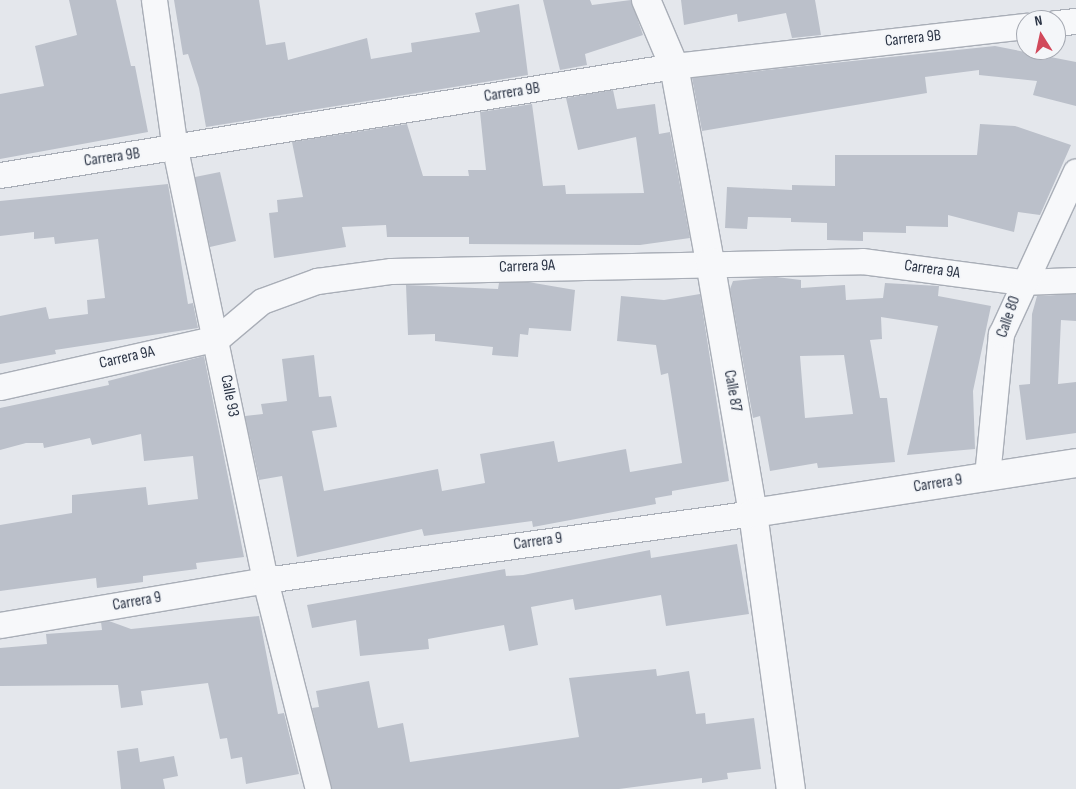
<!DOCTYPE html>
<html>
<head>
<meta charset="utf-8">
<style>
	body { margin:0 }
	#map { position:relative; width:1076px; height:789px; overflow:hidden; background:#e4e7ec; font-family:"Sofia Sans Condensed",sans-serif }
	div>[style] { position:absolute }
	.building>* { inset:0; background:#bbc0ca }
	.roads { filter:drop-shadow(1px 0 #a9aeb7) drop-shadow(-1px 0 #a9aeb7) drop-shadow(0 1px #a9aeb7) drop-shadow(0 -1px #a9aeb7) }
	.minor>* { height:25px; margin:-12.5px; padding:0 12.5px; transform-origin:12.5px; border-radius:12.5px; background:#f7f8fa }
	.tertiary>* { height:28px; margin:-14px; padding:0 14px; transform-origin:14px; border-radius:14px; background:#f7f8fa }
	span { translate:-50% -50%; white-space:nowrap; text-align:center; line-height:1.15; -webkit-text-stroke:4px #f4f6f9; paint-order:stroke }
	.street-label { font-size:16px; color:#2b3445 }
	.north { position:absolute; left:1016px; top:10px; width:50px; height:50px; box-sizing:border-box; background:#f4f6f9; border:1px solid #a4a8b1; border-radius:50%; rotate:350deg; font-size:14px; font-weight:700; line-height:20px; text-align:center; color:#2b3445 }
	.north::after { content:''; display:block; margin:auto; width:18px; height:22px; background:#d1495b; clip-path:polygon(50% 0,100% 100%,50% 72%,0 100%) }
</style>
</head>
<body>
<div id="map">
	<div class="building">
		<i style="clip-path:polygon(69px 0,116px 0,131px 66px,135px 66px,148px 132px,0 159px,0 94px,44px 86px,35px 46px,77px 35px)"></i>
		<i style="clip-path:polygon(174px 0,259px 0,266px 45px,285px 42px,288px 60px,367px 38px,371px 59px,412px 52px,411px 43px,480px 32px,475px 13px,519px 4px,528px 75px,206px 127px,199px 88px,188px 54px,183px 55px)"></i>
		<i style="clip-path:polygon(543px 0,590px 0,592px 5px,631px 0,643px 35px,585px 54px,587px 65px,560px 70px)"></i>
		<i style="clip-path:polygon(681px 0,815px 0,821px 35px,792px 38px,786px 13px,738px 22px,737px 14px,684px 25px)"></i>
		<i style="clip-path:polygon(995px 46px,1076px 62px,1076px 106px,1033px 95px,1037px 81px,979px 75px,979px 70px,925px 77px,927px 93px,702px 131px,692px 78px)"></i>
		<i style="clip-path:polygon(613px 90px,617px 109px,655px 104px,659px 134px,670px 132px,690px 238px,640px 245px,469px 244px,469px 237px,387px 237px,386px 225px,342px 227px,346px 247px,274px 258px,269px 213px,278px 212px,277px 200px,303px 197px,292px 142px,407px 124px,423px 176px,469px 176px,468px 170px,486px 170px,480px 112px,532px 104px,543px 186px,565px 185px,566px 194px,644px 193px,636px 137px,578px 150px,566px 98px)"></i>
		<i style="clip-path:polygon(980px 124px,1015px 126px,1071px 145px,1040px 215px,1018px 212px,1014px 232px,948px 215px,948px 227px,906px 226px,906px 233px,863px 232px,863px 241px,827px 240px,827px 223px,791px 222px,791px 218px,748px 217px,747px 229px,725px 228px,727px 187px,792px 190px,792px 185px,835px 186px,835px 155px,977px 155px)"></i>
		<i style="clip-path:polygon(220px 172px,236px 241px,210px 247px,195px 177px)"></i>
		<i style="clip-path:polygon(168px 184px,188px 304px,193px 303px,198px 328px,55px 350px,56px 354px,0 364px,0 316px,46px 307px,49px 319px,88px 314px,87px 300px,105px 298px,98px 239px,55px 244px,54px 237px,34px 239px,34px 232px,0 236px,0 201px)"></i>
		<i style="clip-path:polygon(evenodd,776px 277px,801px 280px,801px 288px,845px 285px,846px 300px,883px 298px,885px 283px,939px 286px,938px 296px,991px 306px,973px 391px,975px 449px,907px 455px,938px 326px,881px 317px,882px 339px,870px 340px,880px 398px,887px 398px,895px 462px,818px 468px,817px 463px,770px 471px,760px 416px,753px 418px,730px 289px,733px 281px,776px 277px,844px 355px,853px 414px,805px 418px,800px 356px,844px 355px)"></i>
		<i style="clip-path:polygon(528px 282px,575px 290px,571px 331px,529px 328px,528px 335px,520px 334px,518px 357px,492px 355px,493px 347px,435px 341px,435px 334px,408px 335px,406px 285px,498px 289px,499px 283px)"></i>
		<i style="clip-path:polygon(700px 294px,729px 481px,672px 491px,672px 495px,655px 498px,656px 504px,533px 527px,532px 521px,424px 536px,422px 529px,297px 557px,282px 476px,259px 480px,245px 416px,263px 414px,261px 404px,287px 401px,282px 359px,314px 355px,319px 397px,331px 396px,337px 427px,312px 431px,324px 491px,438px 469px,442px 491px,485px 483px,480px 454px,554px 441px,558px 462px,626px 449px,630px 472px,682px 463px,668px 373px,661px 375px,656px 345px,617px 341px,621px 296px,664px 300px)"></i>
		<i style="clip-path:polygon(1076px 294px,1076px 321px,1061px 320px,1058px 384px,1076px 382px,1076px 433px,1026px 440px,1019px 385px,1030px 384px,1032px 314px,1037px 296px)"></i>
		<i style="clip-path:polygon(204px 356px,244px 557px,196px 563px,197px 569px,143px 576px,143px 582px,97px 588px,96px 578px,0 591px,0 525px,72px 513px,72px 495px,146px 487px,148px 505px,198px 499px,193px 456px,144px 461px,141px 434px,92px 445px,90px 438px,44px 448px,43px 443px,26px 443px,0 450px,0 408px,109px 385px,108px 381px)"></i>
		<i style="clip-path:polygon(737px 544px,749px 614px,666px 626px,661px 595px,575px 610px,573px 599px,531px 607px,538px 645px,509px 651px,504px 625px,428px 639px,429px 649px,360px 656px,356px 620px,312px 628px,307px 605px,505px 569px,506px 576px,523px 575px,650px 550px,651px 558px)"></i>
		<i style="clip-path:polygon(259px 616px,278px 714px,284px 713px,299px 774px,246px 784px,242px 757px,231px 759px,227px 738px,220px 739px,208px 683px,141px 691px,143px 705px,121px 708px,118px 685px,0 686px,0 648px,47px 644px,46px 634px,102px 630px,101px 622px,109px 621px,131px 629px)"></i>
		<i style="clip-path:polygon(656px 669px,657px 676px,689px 671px,696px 714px,705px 713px,706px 724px,754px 718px,761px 769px,727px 773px,728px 779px,702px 783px,702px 778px,619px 789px,332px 789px,312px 708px,319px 707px,316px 691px,369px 681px,378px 728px,403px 723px,410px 762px,579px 737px,569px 678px)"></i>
		<i style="clip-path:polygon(138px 748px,140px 762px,174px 756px,178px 776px,163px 779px,165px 789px,121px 789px,117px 751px)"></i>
	</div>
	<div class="roads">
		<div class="minor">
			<i style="left:154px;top:0;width:150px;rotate:82deg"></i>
			<i style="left:175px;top:149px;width:440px;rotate:78.2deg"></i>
			<i style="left:265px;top:580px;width:216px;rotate:75.8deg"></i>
			<i style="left:1056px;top:23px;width:20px;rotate:-6deg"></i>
			<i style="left:0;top:175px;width:683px;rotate:-9.19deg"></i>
			<i style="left:674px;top:66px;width:354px;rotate:-6.5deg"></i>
			<i style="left:0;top:387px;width:223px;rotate:-12.7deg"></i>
			<i style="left:218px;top:338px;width:57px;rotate:-40.1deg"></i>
			<i style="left:262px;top:301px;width:59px;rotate:-20deg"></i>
			<i style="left:317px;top:281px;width:75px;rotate:-7.7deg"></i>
			<i style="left:391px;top:271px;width:471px;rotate:-1.2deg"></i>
			<i style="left:862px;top:261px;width:160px;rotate:7.5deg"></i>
			<i style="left:1021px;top:282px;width:55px;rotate:-2.1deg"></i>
			<i style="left:987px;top:476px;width:143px;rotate:-84.4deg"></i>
			<i style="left:1001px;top:334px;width:179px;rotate:-65.3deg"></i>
			<i style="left:0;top:625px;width:269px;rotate:-9.6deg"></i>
			<i style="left:265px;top:580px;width:493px;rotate:-7.8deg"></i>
		</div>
		<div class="tertiary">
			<i style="left:646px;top:0;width:72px;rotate:67deg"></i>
			<i style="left:674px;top:66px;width:199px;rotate:79.6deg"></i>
			<i style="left:710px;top:262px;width:255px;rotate:80.3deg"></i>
			<i style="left:753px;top:513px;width:279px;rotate:82.2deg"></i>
			<i style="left:753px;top:513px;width:327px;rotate:-8.8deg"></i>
		</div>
	</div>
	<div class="street-label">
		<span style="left:913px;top:39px;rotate:-6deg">Carrera 9B</span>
		<span style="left:512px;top:93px;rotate:-9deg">Carrera 9B</span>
		<span style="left:112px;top:158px;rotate:-8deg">Carrera 9B</span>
		<span style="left:527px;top:267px;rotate:-2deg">Carrera 9A</span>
		<span style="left:932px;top:270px;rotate:8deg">Carrera 9A</span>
		<span style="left:1009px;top:317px;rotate:-71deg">Calle 80</span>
		<span style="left:127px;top:358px;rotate:-13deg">Carrera 9A</span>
		<span style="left:732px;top:391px;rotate:80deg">Calle 87</span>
		<span style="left:229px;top:396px;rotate:79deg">Calle 93</span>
		<span style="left:938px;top:484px;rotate:-9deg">Carrera 9</span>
		<span style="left:538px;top:542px;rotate:-8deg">Carrera 9</span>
		<span style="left:137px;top:602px;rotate:-10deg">Carrera 9</span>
	</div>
	<div class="north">N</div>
</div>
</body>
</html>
